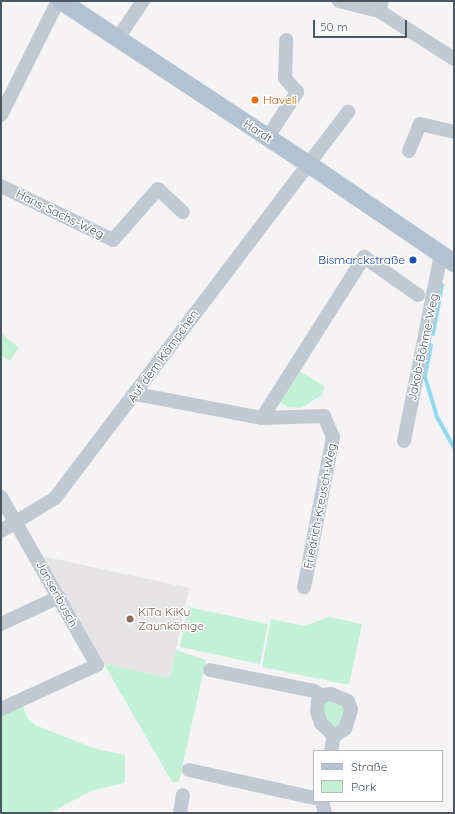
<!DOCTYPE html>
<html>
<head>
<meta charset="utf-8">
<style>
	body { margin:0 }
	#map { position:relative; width:455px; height:814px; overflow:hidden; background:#f5f3f3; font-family:Quicksand,sans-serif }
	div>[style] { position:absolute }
	.education>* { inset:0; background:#e6e4e5 }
	.green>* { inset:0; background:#c3f1d5 }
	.stream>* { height:4px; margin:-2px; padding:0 2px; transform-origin:2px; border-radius:2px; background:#90daee }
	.minor>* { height:14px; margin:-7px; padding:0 7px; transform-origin:7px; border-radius:7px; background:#c1cad2 }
	.major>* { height:18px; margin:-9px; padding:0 9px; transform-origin:9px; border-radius:9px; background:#b3c2d1 }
	.dots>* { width:11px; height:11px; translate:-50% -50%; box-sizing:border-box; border:2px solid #fff; border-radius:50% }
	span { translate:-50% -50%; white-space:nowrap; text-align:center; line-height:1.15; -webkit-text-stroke:3px #fff; paint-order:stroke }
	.food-label { font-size:12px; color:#c56008 }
	.left { translate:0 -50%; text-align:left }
	.street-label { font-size:12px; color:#4a5661 }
	.transit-label { font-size:12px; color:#164399 }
	.right { translate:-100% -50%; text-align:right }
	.education-label { font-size:12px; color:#785e54 }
	.frame { position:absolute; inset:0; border:2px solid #4a5661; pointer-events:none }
	.legend { position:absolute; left:313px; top:750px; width:130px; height:52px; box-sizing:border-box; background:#fff; border:1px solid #b7bbc0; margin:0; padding:5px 7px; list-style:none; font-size:12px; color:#4a5661 }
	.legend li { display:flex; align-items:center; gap:8px; height:20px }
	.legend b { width:20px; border:1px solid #b7bbc0 }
	.scale { position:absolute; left:313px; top:20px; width:94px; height:18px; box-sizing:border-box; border:2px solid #4a5661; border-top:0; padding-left:5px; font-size:12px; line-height:14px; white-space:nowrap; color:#4a5661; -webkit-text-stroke:3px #fff; paint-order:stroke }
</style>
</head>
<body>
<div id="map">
	<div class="education">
		<i style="clip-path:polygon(42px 556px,189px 588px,170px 678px,104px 664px)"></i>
	</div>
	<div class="green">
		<i style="clip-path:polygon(1px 333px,19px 348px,9px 361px,1px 355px)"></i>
		<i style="clip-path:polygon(298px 370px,324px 386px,322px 395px,301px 408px,288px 407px,278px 401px)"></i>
		<i style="clip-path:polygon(188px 607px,268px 624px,260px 664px,180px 647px)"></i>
		<i style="clip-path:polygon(329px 617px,362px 624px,349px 685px,262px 667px,271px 619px,304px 626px)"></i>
		<i style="clip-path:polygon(176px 650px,206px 660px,179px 782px,172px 782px,104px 664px,170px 678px)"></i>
		<i style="clip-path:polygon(326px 698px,344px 705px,342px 726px,335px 730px,322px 715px)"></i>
		<i style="clip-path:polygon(22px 704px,27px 717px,35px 725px,96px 749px,125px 755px,125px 783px,93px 790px,50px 813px,1px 813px,1px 713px)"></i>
	</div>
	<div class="stream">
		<i style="left:433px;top:334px;width:50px;rotate:-79.6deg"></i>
		<i style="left:431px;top:345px;width:33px;rotate:101deg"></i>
		<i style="left:425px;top:377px;width:42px;rotate:73.3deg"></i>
		<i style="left:437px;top:417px;width:35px;rotate:61deg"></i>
	</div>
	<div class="minor">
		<i style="left:339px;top:1px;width:41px;rotate:14deg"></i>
		<i style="left:382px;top:1px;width:10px;rotate:107deg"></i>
		<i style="left:379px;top:11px;width:89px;rotate:32.6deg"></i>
		<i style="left:118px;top:38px;width:45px;rotate:-56deg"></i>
		<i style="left:1px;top:115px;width:127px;rotate:-63.4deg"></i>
		<i style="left:268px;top:137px;width:54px;rotate:-57.2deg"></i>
		<i style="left:297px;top:92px;width:18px;rotate:-131deg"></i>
		<i style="left:285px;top:78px;width:38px;rotate:-88deg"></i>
		<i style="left:409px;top:151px;width:29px;rotate:-68deg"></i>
		<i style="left:420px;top:124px;width:35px;rotate:13deg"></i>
		<i style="left:1px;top:186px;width:124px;rotate:25.7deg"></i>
		<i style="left:113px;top:240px;width:68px;rotate:-48.6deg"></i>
		<i style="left:158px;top:189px;width:34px;rotate:43deg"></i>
		<i style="left:136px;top:394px;width:128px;rotate:10.8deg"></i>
		<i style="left:262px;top:418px;width:62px;rotate:-1.8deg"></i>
		<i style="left:324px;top:416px;width:23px;rotate:67deg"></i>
		<i style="left:333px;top:437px;width:153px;rotate:100.9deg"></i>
		<i style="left:262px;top:418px;width:191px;rotate:-57.6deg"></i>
		<i style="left:364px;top:257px;width:66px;rotate:35.1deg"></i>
		<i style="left:404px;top:441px;width:191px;rotate:-78.8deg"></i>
		<i style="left:1px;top:497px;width:193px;rotate:60.3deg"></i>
		<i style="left:97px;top:665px;width:106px;rotate:155.4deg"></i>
		<i style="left:1px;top:531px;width:63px;rotate:-31.4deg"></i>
		<i style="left:55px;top:498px;width:485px;rotate:-52.8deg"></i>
		<i style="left:1px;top:624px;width:64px;rotate:-25deg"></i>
		<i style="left:210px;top:670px;width:106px;rotate:11.4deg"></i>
		<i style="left:314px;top:691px;width:9px;rotate:32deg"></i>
		<i style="left:331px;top:751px;width:15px;rotate:-79deg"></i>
		<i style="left:334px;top:736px;width:13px;rotate:-32deg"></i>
		<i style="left:345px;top:729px;width:20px;rotate:-72deg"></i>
		<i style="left:351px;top:710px;width:9px;rotate:-108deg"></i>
		<i style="left:348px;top:701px;width:18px;rotate:-158deg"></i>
		<i style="left:331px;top:694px;width:7px;rotate:172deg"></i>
		<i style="left:324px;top:695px;width:8px;rotate:135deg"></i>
		<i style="left:318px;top:701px;width:11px;rotate:95deg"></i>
		<i style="left:317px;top:712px;width:12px;rotate:70deg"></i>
		<i style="left:321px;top:723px;width:18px;rotate:45deg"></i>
		<i style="left:189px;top:770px;width:128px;rotate:12.6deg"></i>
		<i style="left:322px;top:801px;width:12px;rotate:76deg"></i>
		<i style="left:180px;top:813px;width:18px;rotate:-81deg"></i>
	</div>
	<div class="major">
		<i style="left:61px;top:1px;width:295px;rotate:33.4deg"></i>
		<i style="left:307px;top:163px;width:178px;rotate:34.2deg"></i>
	</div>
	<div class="dots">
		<i style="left:255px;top:100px;background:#e8710a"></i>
		<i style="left:413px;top:260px;background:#1a4fb4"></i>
		<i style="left:130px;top:619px;background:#8d6e63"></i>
	</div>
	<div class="food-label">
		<span class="left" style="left:263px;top:100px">Haveli</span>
	</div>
	<div class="street-label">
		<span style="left:258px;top:131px;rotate:33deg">Hardt</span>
		<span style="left:60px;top:214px;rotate:26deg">Hans-Sachs-Weg</span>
		<span style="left:423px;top:347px;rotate:-78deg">Jakob-Böhme-Weg</span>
		<span style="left:163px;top:356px;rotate:-54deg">Auf dem Kämpchen</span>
		<span style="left:320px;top:506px;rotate:-79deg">Friedrich-Kreusch-Weg</span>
		<span style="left:57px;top:594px;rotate:61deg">Jansenbusch</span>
	</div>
	<div class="transit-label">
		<span class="right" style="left:405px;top:260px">Bismarckstraße</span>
	</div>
	<div class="education-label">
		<span class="left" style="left:138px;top:619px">KiTa KiKu<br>Zaunkönige</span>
	</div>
	<div class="frame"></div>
	<ul class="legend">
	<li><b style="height:5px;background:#b3c2d1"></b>Straße</li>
	<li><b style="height:11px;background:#c3f1d5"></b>Park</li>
	</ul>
	<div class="scale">50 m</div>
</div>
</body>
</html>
